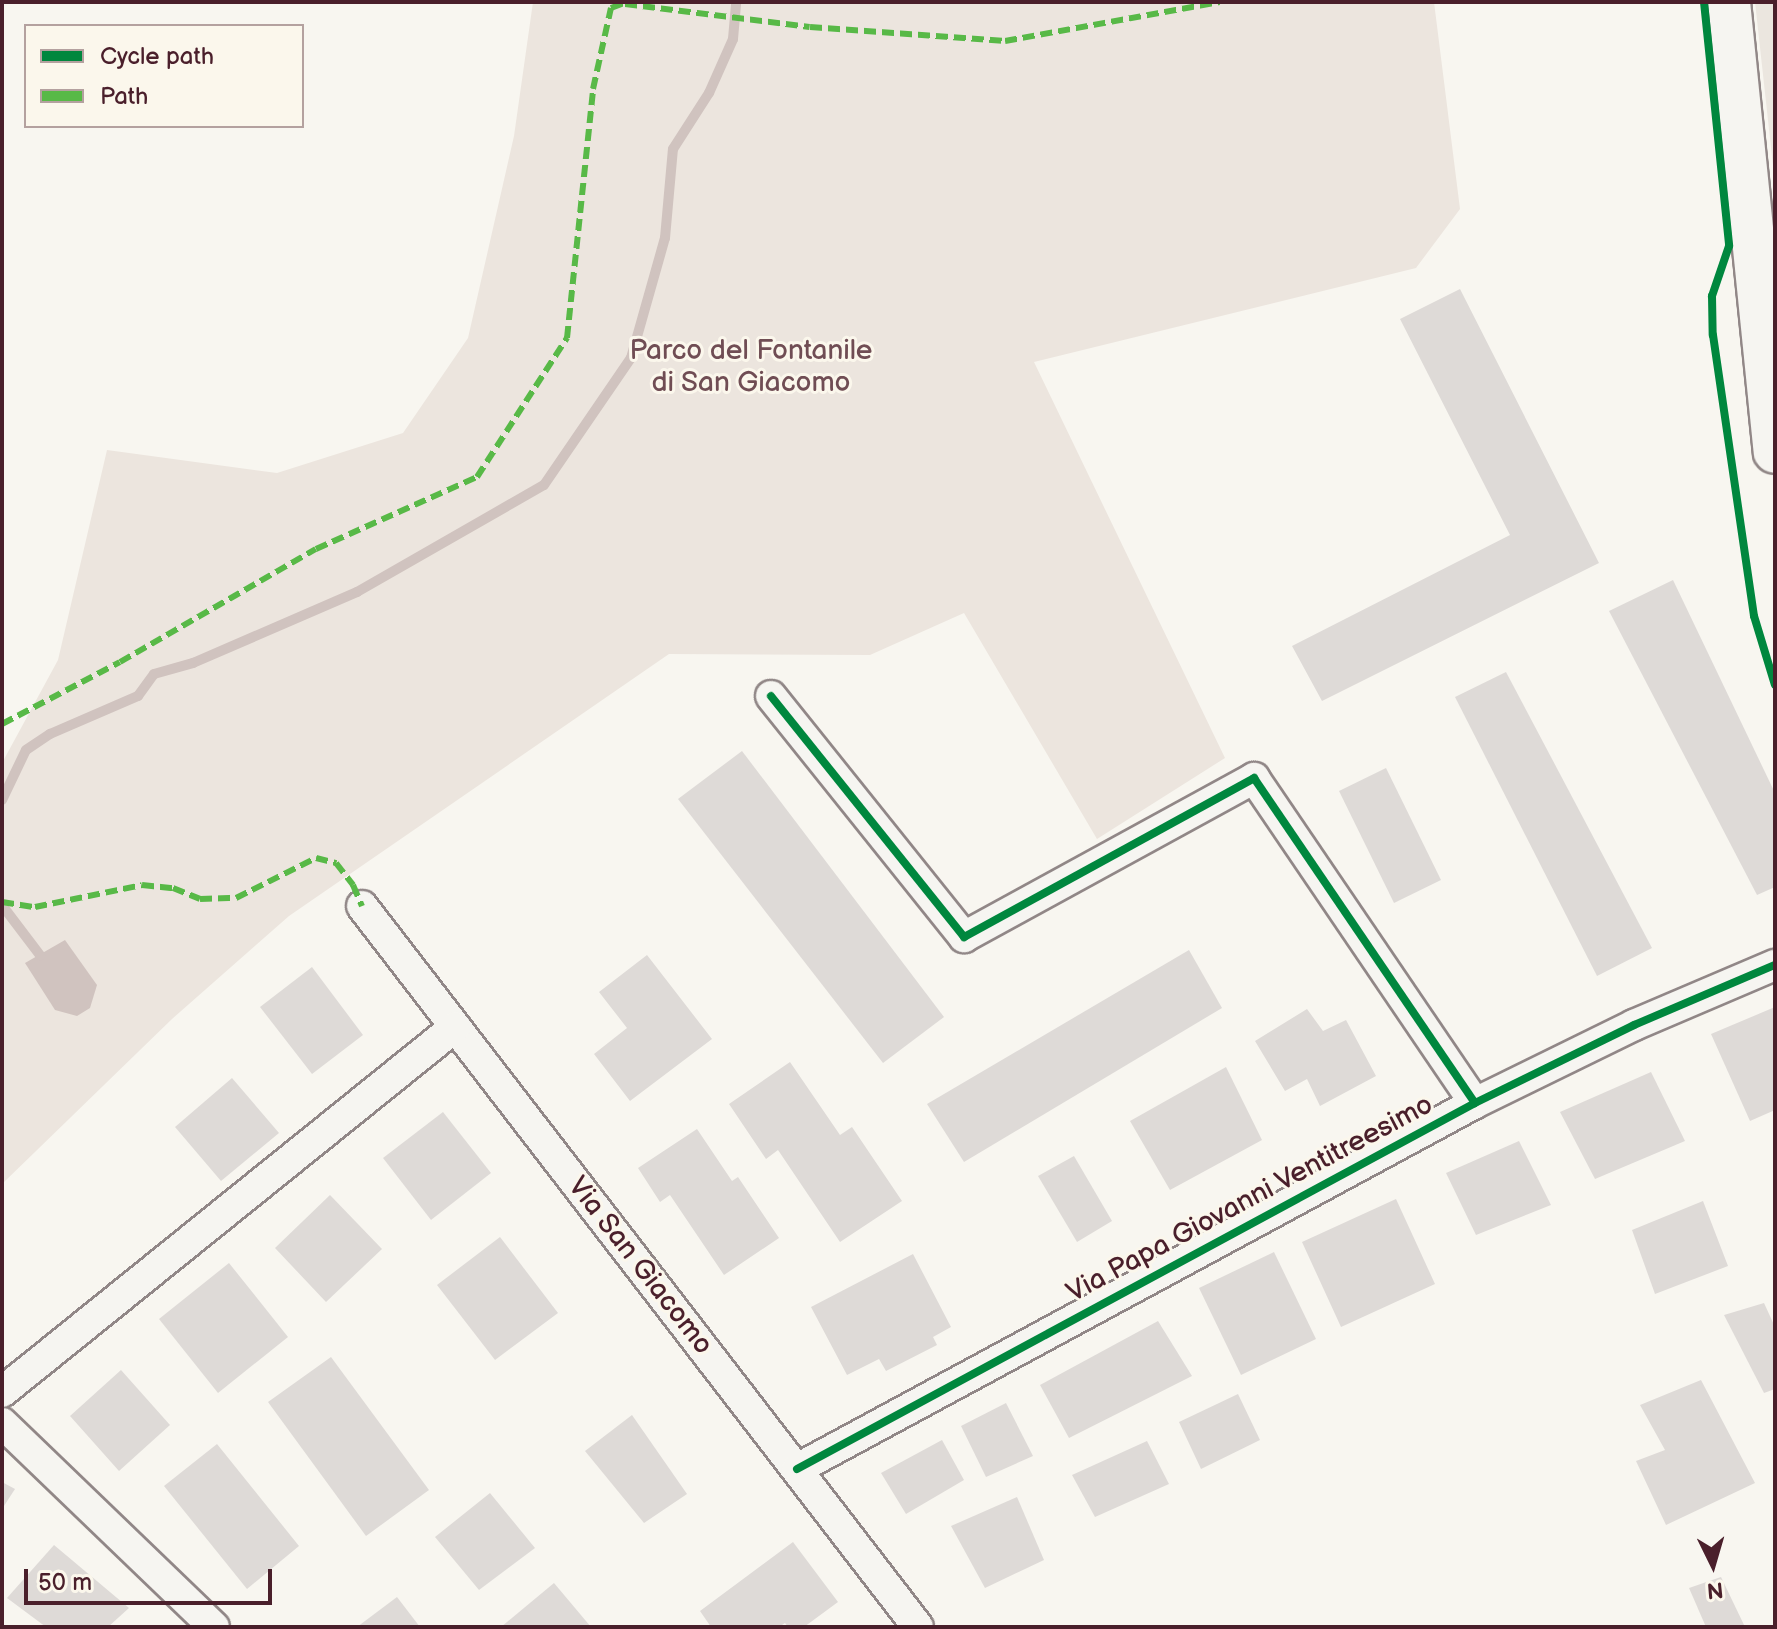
<!DOCTYPE html>
<html>
<head>
<meta charset="utf-8">
<style>
	body { margin:0 }
	#map { position:relative; width:1777px; height:1629px; overflow:hidden; background:#f8f6f0; font-family:"Balsamiq Sans",sans-serif }
	div>[style] { position:absolute }
	.built>* { inset:0; background:#ebe6df }
	.green>* { inset:0; background:#ece5de }
	.water>* { inset:0; background:#d0c3bf }
	.stream>* { height:10px; margin:-5px; padding:0 5px; transform-origin:5px; border-radius:5px; background:#d0c3bf }
	.building>* { inset:0; background:#dedad7 }
	.roads { filter:drop-shadow(2px 0 #918787) drop-shadow(-2px 0 #918787) drop-shadow(0 2px #918787) drop-shadow(0 -2px #918787) }
	.street>* { height:30px; margin:-15px; padding:0 15px; transform-origin:15px; border-radius:15px; background:#f6f5f1 }
	.secondary>* { height:42px; margin:-21px; padding:0 21px; transform-origin:21px; border-radius:21px; background:#f6f5f1 }
	.quiet>* { height:6px; margin-top:-3px; transform-origin:0; background:repeating-linear-gradient(90deg,#58b947 0 12px,transparent 0 18px) }
	.cycleway>* { height:8px; margin:-4px; padding:0 4px; transform-origin:4px; border-radius:4px; background:#00873e }
	span { translate:-50% -50%; white-space:nowrap; text-align:center; line-height:1.15; -webkit-text-stroke:6px #fbf7ec; paint-order:stroke }
	.park-label { font-size:28px; color:#704d54 }
	.street-label { font-size:28px; color:#4a1f2b }
	.frame { position:absolute; inset:0; border:4px solid #4a1f2b; pointer-events:none }
	.legend { position:absolute; left:24px; top:24px; width:280px; height:104px; box-sizing:border-box; background:#fbf7ec; border:2px solid #b4a19f; margin:0; padding:10px 14px; list-style:none; font-size:24px; color:#4a1f2b }
	.legend li { display:flex; align-items:center; gap:16px; height:40px }
	.legend b { width:40px; border:2px solid #b4a19f }
	.north { position:absolute; left:1673px; top:1525px; width:80px; height:80px; -webkit-text-stroke:6px #fbf7ec; paint-order:stroke; rotate:175deg; font-size:22px; font-weight:700; line-height:32px; text-align:center; color:#4a1f2b }
	.north::after { content:''; display:block; margin:auto; width:28px; height:36px; background:#4a1f2b; clip-path:polygon(50% 0,100% 100%,50% 72%,0 100%) }
	.scale { position:absolute; left:24px; top:1569px; width:248px; height:36px; box-sizing:border-box; border:4px solid #4a1f2b; border-top:0; padding-left:10px; font-size:24px; line-height:28px; white-space:nowrap; color:#4a1f2b; -webkit-text-stroke:6px #fbf7ec; paint-order:stroke }
</style>
</head>
<body>
<div id="map">
	<div class="built">
		<i style="clip-path:polygon(1755px 2px,1775px 2px,1775px 184px)"></i>
	</div>
	<div class="green">
		<i style="clip-path:polygon(533px 2px,1434px 2px,1460px 209px,1416px 268px,1034px 362px,1225px 758px,1097px 839px,964px 613px,870px 655px,669px 654px,289px 916px,172px 1019px,2px 1184px,2px 763px,58px 660px,107px 450px,277px 473px,403px 433px,468px 338px,514px 136px)"></i>
	</div>
	<div class="water">
		<i style="clip-path:polygon(65px 940px,97px 985px,90px 1008px,77px 1016px,55px 1010px,25px 963px)"></i>
	</div>
	<div class="stream">
		<i style="left:2px;top:800px;width:55px;rotate:-64.4deg"></i>
		<i style="left:26px;top:750px;width:29px;rotate:-34deg"></i>
		<i style="left:50px;top:734px;width:96px;rotate:-23.4deg"></i>
		<i style="left:138px;top:696px;width:27px;rotate:-54deg"></i>
		<i style="left:154px;top:674px;width:41px;rotate:-15.8deg"></i>
		<i style="left:193px;top:663px;width:179px;rotate:-23.4deg"></i>
		<i style="left:357px;top:592px;width:215px;rotate:-29.8deg"></i>
		<i style="left:544px;top:485px;width:154px;rotate:-55.6deg"></i>
		<i style="left:631px;top:358px;width:125px;rotate:-74.2deg"></i>
		<i style="left:665px;top:238px;width:89px;rotate:-84.9deg"></i>
		<i style="left:673px;top:149px;width:67px;rotate:-57.3deg"></i>
		<i style="left:709px;top:93px;width:59px;rotate:-66deg"></i>
		<i style="left:733px;top:39px;width:37px;rotate:-85deg"></i>
		<i style="left:2px;top:905px;width:63px;rotate:52.8deg"></i>
	</div>
	<div class="building">
		<i style="clip-path:polygon(1460px 289px,1599px 563px,1322px 701px,1292px 646px,1510px 535px,1400px 319px)"></i>
		<i style="clip-path:polygon(1673px 580px,1775px 793px,1775px 887px,1757px 895px,1609px 611px)"></i>
		<i style="clip-path:polygon(1506px 672px,1652px 948px,1597px 976px,1455px 697px)"></i>
		<i style="clip-path:polygon(742px 751px,944px 1017px,883px 1063px,678px 799px)"></i>
		<i style="clip-path:polygon(1386px 768px,1441px 880px,1394px 903px,1339px 791px)"></i>
		<i style="clip-path:polygon(1189px 950px,1222px 1008px,964px 1162px,927px 1104px)"></i>
		<i style="clip-path:polygon(647px 955px,712px 1039px,630px 1101px,594px 1054px,627px 1028px,599px 992px)"></i>
		<i style="clip-path:polygon(312px 967px,363px 1035px,312px 1074px,260px 1007px)"></i>
		<i style="clip-path:polygon(1775px 1007px,1775px 1110px,1750px 1121px,1711px 1034px)"></i>
		<i style="clip-path:polygon(1307px 1009px,1323px 1031px,1346px 1020px,1376px 1076px,1320px 1106px,1307px 1079px,1285px 1091px,1255px 1041px)"></i>
		<i style="clip-path:polygon(790px 1062px,840px 1135px,852px 1127px,902px 1201px,840px 1242px,778px 1150px,766px 1159px,729px 1104px)"></i>
		<i style="clip-path:polygon(1226px 1067px,1262px 1140px,1170px 1190px,1130px 1121px)"></i>
		<i style="clip-path:polygon(1651px 1072px,1685px 1141px,1595px 1179px,1560px 1112px)"></i>
		<i style="clip-path:polygon(232px 1078px,279px 1133px,221px 1181px,175px 1127px)"></i>
		<i style="clip-path:polygon(443px 1112px,491px 1173px,431px 1220px,383px 1158px)"></i>
		<i style="clip-path:polygon(697px 1129px,732px 1181px,738px 1177px,779px 1238px,724px 1275px,670px 1195px,660px 1202px,638px 1168px)"></i>
		<i style="clip-path:polygon(1519px 1141px,1551px 1205px,1476px 1235px,1446px 1173px)"></i>
		<i style="clip-path:polygon(1074px 1156px,1112px 1221px,1077px 1242px,1038px 1176px)"></i>
		<i style="clip-path:polygon(330px 1195px,382px 1249px,326px 1302px,275px 1248px)"></i>
		<i style="clip-path:polygon(1396px 1199px,1435px 1284px,1341px 1327px,1302px 1242px)"></i>
		<i style="clip-path:polygon(1703px 1201px,1728px 1266px,1655px 1294px,1632px 1230px)"></i>
		<i style="clip-path:polygon(500px 1237px,558px 1313px,495px 1360px,437px 1285px)"></i>
		<i style="clip-path:polygon(1274px 1252px,1316px 1339px,1241px 1375px,1199px 1288px)"></i>
		<i style="clip-path:polygon(913px 1254px,951px 1327px,933px 1337px,937px 1345px,886px 1371px,879px 1359px,847px 1375px,811px 1307px)"></i>
		<i style="clip-path:polygon(229px 1263px,288px 1337px,218px 1393px,159px 1319px)"></i>
		<i style="clip-path:polygon(1764px 1303px,1775px 1327px,1775px 1389px,1764px 1393px,1724px 1315px)"></i>
		<i style="clip-path:polygon(1158px 1321px,1192px 1376px,1069px 1438px,1040px 1385px)"></i>
		<i style="clip-path:polygon(331px 1357px,429px 1490px,366px 1536px,268px 1402px)"></i>
		<i style="clip-path:polygon(121px 1370px,170px 1425px,119px 1471px,70px 1416px)"></i>
		<i style="clip-path:polygon(1701px 1380px,1755px 1483px,1666px 1525px,1636px 1461px,1665px 1450px,1640px 1405px)"></i>
		<i style="clip-path:polygon(1238px 1394px,1260px 1440px,1201px 1469px,1179px 1422px)"></i>
		<i style="clip-path:polygon(1006px 1403px,1033px 1456px,986px 1477px,961px 1426px)"></i>
		<i style="clip-path:polygon(632px 1415px,687px 1494px,644px 1523px,585px 1451px)"></i>
		<i style="clip-path:polygon(942px 1440px,964px 1480px,906px 1514px,881px 1473px)"></i>
		<i style="clip-path:polygon(1147px 1441px,1169px 1484px,1095px 1517px,1072px 1475px)"></i>
		<i style="clip-path:polygon(217px 1444px,299px 1546px,247px 1589px,164px 1486px)"></i>
		<i style="clip-path:polygon(2px 1482px,15px 1489px,2px 1509px)"></i>
		<i style="clip-path:polygon(490px 1493px,535px 1548px,479px 1590px,435px 1537px)"></i>
		<i style="clip-path:polygon(1017px 1497px,1044px 1560px,985px 1588px,951px 1526px)"></i>
		<i style="clip-path:polygon(793px 1542px,838px 1602px,804px 1627px,788px 1627px,785px 1623px,779px 1627px,711px 1627px,700px 1611px)"></i>
		<i style="clip-path:polygon(54px 1545px,129px 1608px,108px 1627px,46px 1627px,7px 1598px)"></i>
		<i style="clip-path:polygon(1721px 1577px,1745px 1627px,1706px 1627px,1689px 1588px)"></i>
		<i style="clip-path:polygon(554px 1583px,591px 1627px,501px 1627px)"></i>
		<i style="clip-path:polygon(397px 1597px,420px 1627px,357px 1627px)"></i>
	</div>
	<div class="roads">
		<div class="street">
			<i style="left:771px;top:696px;width:309px;rotate:51.3deg"></i>
			<i style="left:964px;top:937px;width:331px;rotate:-28.7deg"></i>
			<i style="left:1254px;top:778px;width:393px;rotate:55.8deg"></i>
			<i style="left:362px;top:906px;width:910px;rotate:52.36deg"></i>
			<i style="left:2px;top:1392px;width:582px;rotate:-38.86deg"></i>
			<i style="left:2px;top:1423px;width:294px;rotate:43.9deg"></i>
			<i style="left:797px;top:1469px;width:770px;rotate:-28.36deg"></i>
			<i style="left:1475px;top:1103px;width:177px;rotate:-26.1deg"></i>
			<i style="left:1634px;top:1025px;width:153px;rotate:-23.1deg"></i>
		</div>
		<div class="secondary">
			<i style="left:1729px;top:2px;width:452px;rotate:84.2deg"></i>
		</div>
	</div>
	<div class="quiet">
		<i style="left:625px;top:4px;width:186px;rotate:7.1deg"></i>
		<i style="left:810px;top:27px;width:196px;rotate:4.1deg"></i>
		<i style="left:1005px;top:41px;width:218px;rotate:-10.3deg"></i>
		<i style="left:2px;top:724px;width:133px;rotate:-27.7deg"></i>
		<i style="left:120px;top:662px;width:226px;rotate:-30deg"></i>
		<i style="left:316px;top:549px;width:176px;rotate:-24.1deg"></i>
		<i style="left:477px;top:477px;width:166px;rotate:-57.1deg"></i>
		<i style="left:567px;top:338px;width:250px;rotate:-84deg"></i>
		<i style="left:593px;top:89px;width:83px;rotate:-77.5deg"></i>
		<i style="left:611px;top:8px;width:17px;rotate:-21deg"></i>
		<i style="left:2px;top:902px;width:33px;rotate:9deg"></i>
		<i style="left:35px;top:907px;width:109px;rotate:-11.6deg"></i>
		<i style="left:142px;top:885px;width:31px;rotate:6deg"></i>
		<i style="left:173px;top:888px;width:29px;rotate:22deg"></i>
		<i style="left:200px;top:899px;width:36px;rotate:-2deg"></i>
		<i style="left:236px;top:898px;width:89px;rotate:-26.6deg"></i>
		<i style="left:316px;top:858px;width:21px;rotate:14deg"></i>
		<i style="left:336px;top:863px;width:28px;rotate:52deg"></i>
		<i style="left:353px;top:885px;width:23px;rotate:67deg"></i>
	</div>
	<div class="cycleway">
		<i style="left:1704px;top:2px;width:245px;rotate:84.1deg"></i>
		<i style="left:1729px;top:246px;width:53px;rotate:108.8deg"></i>
		<i style="left:1712px;top:296px;width:39px;rotate:89deg"></i>
		<i style="left:1713px;top:335px;width:284px;rotate:81.7deg"></i>
		<i style="left:1754px;top:616px;width:72px;rotate:73.1deg"></i>
		<i style="left:771px;top:696px;width:309px;rotate:51.3deg"></i>
		<i style="left:964px;top:937px;width:331px;rotate:-28.7deg"></i>
		<i style="left:1254px;top:778px;width:393px;rotate:55.8deg"></i>
		<i style="left:797px;top:1469px;width:770px;rotate:-28.36deg"></i>
		<i style="left:1475px;top:1103px;width:177px;rotate:-26.1deg"></i>
		<i style="left:1634px;top:1025px;width:153px;rotate:-23.1deg"></i>
	</div>
	<div class="park-label">
		<span style="left:751px;top:367px">Parco del Fontanile<br>di San Giacomo</span>
	</div>
	<div class="street-label">
		<span style="left:1250px;top:1199px;rotate:-28deg">Via Papa Giovanni Ventitreesimo</span>
		<span style="left:640px;top:1266px;rotate:52deg">Via San Giacomo</span>
	</div>
	<div class="frame"></div>
	<ul class="legend">
	<li><b style="height:10px;background:#00873e"></b>Cycle path</li>
	<li><b style="height:10px;background:#58b947"></b>Path</li>
	</ul>
	<div class="north">N</div>
	<div class="scale">50 m</div>
</div>
</body>
</html>
